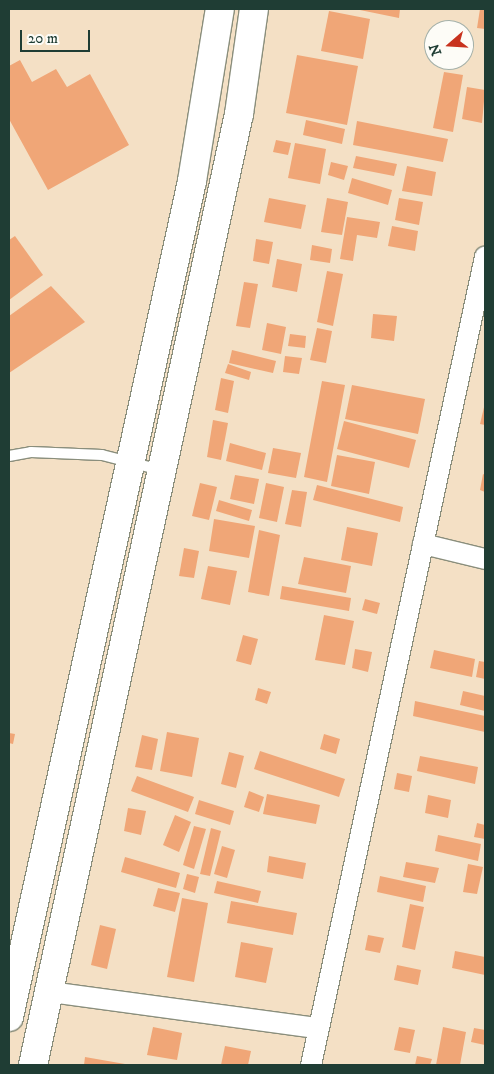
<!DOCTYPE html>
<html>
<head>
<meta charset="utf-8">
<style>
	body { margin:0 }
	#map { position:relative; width:494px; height:1074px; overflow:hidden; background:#f4e0c5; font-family:"IM FELL DW Pica",serif }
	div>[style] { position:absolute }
	.building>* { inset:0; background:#f0a677 }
	.roads { filter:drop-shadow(1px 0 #8a8e7c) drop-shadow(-1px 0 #8a8e7c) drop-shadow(0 1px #8a8e7c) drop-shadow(0 -1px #8a8e7c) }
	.service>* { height:10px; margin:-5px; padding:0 5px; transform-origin:5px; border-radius:5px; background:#fff }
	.minor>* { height:20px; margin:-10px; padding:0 10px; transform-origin:10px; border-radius:10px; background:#fff }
	.secondary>* { height:28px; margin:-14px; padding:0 14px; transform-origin:14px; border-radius:14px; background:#fff }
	span { translate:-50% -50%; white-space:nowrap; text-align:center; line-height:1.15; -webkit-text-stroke:4px #fdfcf7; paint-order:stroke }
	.frame { position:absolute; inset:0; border:10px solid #1f3d34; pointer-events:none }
	.north { position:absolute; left:424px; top:20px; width:50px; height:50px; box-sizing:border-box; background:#fdfcf7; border:1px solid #a4b0a9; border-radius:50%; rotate:251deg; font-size:14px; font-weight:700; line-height:20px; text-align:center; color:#1f3d34 }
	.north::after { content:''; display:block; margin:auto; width:18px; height:22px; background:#c8321e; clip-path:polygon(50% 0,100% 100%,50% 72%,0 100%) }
	.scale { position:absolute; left:20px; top:30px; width:70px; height:22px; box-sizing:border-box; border:2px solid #1f3d34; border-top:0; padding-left:6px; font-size:15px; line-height:18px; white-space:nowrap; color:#1f3d34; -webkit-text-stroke:4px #fdfcf7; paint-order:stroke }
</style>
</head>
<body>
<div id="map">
	<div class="building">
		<i style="clip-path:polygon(355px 9px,400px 9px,399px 18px)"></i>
		<i style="clip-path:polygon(480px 9px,485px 9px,485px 29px,477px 28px)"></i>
		<i style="clip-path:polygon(329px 11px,370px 19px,363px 59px,321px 51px)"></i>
		<i style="clip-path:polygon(297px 55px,358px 66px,347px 125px,286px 113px)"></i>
		<i style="clip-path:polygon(20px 60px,32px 82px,56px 69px,67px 87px,90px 74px,129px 145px,48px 190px,9px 119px,9px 66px)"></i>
		<i style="clip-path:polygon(444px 72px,463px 75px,453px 132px,433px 128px)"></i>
		<i style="clip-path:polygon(467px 87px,485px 90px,482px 123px,462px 119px)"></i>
		<i style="clip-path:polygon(306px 120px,345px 129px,342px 144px,303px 135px)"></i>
		<i style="clip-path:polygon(357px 121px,448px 139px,443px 162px,353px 145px)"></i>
		<i style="clip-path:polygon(276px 140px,291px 143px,288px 155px,273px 152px)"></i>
		<i style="clip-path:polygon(295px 143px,326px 149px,320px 184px,288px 178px)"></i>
		<i style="clip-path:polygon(356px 156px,397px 164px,394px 176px,353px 168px)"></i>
		<i style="clip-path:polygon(331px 162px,348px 166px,344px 180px,328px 175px)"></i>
		<i style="clip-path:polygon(407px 166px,436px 172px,432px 196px,402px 191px)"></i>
		<i style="clip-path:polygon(352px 178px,392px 190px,388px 205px,348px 193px)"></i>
		<i style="clip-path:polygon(269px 198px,306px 205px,301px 229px,264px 222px)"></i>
		<i style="clip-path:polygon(327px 198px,348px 202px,342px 235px,321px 232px)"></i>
		<i style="clip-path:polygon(399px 198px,423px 202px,419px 225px,395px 220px)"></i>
		<i style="clip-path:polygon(347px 217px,380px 222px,377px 238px,357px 235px,353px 261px,340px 259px)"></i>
		<i style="clip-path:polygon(392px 226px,418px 231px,415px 251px,388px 246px)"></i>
		<i style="clip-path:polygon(15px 236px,43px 275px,9px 300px,9px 240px)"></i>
		<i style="clip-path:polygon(256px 239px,273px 242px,269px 264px,253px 261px)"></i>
		<i style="clip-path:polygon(312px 245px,332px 249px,330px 263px,310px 260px)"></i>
		<i style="clip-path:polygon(277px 259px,302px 264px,297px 292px,272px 287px)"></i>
		<i style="clip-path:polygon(327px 271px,343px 274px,333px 326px,317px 322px)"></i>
		<i style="clip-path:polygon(244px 282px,258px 284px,250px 328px,236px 326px)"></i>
		<i style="clip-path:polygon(51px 286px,85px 322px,9px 373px,9px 316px)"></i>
		<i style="clip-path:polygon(373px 314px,397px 316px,394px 341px,371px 338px)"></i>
		<i style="clip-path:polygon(267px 323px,286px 327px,281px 354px,262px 350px)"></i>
		<i style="clip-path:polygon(317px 328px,332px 331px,326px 363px,310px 360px)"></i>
		<i style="clip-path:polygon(290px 334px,306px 336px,305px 348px,288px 346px)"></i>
		<i style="clip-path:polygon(232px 350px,276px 361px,273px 373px,229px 363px)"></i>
		<i style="clip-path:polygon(285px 356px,302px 358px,299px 374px,283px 372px)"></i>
		<i style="clip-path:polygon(228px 364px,251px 372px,249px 380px,225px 373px)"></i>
		<i style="clip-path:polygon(221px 378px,234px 381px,228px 413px,215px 410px)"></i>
		<i style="clip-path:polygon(322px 381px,345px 385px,327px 482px,304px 477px)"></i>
		<i style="clip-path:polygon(352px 385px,425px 399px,418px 434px,345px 419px)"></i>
		<i style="clip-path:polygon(485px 403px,485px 425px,480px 424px)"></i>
		<i style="clip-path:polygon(213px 420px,228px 423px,221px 460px,207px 457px)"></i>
		<i style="clip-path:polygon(344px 421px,416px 440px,409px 468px,337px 449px)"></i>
		<i style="clip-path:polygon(230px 443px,266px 453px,262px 470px,226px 461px)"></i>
		<i style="clip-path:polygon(273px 448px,301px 453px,296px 478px,268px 473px)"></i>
		<i style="clip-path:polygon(337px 455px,375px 462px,369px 494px,331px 486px)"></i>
		<i style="clip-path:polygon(483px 474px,485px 475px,485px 492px,480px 490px)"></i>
		<i style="clip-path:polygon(235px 475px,259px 479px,254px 504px,230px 499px)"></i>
		<i style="clip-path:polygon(200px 483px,217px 487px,209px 520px,192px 516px)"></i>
		<i style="clip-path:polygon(266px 483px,284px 487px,277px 522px,259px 518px)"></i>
		<i style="clip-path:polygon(317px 485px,403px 507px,400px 522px,313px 500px)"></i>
		<i style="clip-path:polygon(292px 490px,307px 492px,301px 527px,285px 524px)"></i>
		<i style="clip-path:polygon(219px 500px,252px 510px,249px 521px,216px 511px)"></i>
		<i style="clip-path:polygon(214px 519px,255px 526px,249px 558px,209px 551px)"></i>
		<i style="clip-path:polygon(347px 527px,378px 533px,372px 566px,341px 560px)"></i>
		<i style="clip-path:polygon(259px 530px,280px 535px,269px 596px,248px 592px)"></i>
		<i style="clip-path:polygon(184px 548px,199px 551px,194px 578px,179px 576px)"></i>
		<i style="clip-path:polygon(304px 557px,351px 566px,346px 593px,298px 584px)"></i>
		<i style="clip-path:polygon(208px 566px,237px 571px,230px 605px,201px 599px)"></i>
		<i style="clip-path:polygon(282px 586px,351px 598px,349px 611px,280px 599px)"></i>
		<i style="clip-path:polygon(365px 599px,380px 603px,377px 614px,362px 610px)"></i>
		<i style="clip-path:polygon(324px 615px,354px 621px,345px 665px,315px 660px)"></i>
		<i style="clip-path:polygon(243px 635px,258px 639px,251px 665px,236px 661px)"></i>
		<i style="clip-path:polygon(355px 649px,372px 652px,368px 672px,352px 668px)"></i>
		<i style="clip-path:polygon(434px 650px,475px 659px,472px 677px,430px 668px)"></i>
		<i style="clip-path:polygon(479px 661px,485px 662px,485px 679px,476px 677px)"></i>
		<i style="clip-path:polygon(258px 688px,271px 692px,267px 704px,255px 700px)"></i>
		<i style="clip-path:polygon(463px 691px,485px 696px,485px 711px,460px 705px)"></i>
		<i style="clip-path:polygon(415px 701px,485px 716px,485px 732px,413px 716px)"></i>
		<i style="clip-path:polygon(167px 732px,199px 738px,192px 777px,160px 771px)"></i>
		<i style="clip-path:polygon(9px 733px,15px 734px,13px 744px,9px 743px)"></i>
		<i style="clip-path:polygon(324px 734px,340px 739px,336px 754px,320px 749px)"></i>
		<i style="clip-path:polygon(142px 735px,158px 739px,152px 770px,135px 767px)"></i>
		<i style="clip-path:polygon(260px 751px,345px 779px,339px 797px,254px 769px)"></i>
		<i style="clip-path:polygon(229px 752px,244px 756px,236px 788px,221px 784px)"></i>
		<i style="clip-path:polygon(420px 756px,478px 767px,475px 784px,417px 771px)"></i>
		<i style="clip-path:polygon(397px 773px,412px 776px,409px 792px,394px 789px)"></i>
		<i style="clip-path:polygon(137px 776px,194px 797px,188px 812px,131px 791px)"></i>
		<i style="clip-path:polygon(249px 791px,264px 797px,259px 812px,244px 807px)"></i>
		<i style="clip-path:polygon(267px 794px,320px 805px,316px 824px,263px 814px)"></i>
		<i style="clip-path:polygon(428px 795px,451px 800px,448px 818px,425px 813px)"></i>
		<i style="clip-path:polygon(199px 800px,234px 811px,230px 825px,195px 814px)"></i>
		<i style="clip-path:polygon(128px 808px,146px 811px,141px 835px,124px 831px)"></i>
		<i style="clip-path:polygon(175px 815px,191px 822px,179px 852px,163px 845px)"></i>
		<i style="clip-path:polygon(477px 823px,485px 825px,485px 839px,474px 837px)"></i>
		<i style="clip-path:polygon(194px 826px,206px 829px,194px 869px,183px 865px)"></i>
		<i style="clip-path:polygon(211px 828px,221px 831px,210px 876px,200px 874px)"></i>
		<i style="clip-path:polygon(438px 835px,481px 844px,478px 861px,435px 851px)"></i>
		<i style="clip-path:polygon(222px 846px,235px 850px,227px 878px,214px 874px)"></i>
		<i style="clip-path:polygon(269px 856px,306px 863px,303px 879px,267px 872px)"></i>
		<i style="clip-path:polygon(125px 857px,180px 873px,176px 888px,121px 872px)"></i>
		<i style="clip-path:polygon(406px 862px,439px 868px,435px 883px,403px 877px)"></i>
		<i style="clip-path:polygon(468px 864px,483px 867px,477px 894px,463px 892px)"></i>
		<i style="clip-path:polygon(187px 874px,199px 877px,195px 893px,183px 889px)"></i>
		<i style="clip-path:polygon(380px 876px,426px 886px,423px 902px,377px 892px)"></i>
		<i style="clip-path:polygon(217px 881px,261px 891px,258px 903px,214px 893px)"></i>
		<i style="clip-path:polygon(158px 888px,180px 893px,175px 912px,153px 906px)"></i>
		<i style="clip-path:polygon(182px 898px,208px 903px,194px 982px,167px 977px)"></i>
		<i style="clip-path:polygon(231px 901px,297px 913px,293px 935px,227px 923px)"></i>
		<i style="clip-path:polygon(410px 904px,424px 907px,415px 950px,402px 947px)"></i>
		<i style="clip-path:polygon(100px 925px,116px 929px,107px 969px,91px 965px)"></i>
		<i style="clip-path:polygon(368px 935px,384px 938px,380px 953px,365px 950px)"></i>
		<i style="clip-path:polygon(241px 942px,273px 948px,266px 983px,235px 977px)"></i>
		<i style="clip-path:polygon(455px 951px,485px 957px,485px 975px,452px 968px)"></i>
		<i style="clip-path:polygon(397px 965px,421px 970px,418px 985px,394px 980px)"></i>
		<i style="clip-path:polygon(153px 1027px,182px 1033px,177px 1060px,147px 1055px)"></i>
		<i style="clip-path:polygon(399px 1027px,415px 1030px,410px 1053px,394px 1050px)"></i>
		<i style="clip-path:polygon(443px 1027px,466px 1032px,460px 1065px,436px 1065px)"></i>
		<i style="clip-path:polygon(474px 1028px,485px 1030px,485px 1045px,471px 1042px)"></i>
		<i style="clip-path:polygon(225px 1046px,251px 1051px,248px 1065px,221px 1065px)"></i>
		<i style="clip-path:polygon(417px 1056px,432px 1059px,430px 1065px,415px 1065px)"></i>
		<i style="clip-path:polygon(85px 1057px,125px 1064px,125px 1065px,84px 1065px)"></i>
	</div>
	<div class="roads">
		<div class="service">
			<i style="left:9px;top:456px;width:22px;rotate:-10deg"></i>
			<i style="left:31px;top:452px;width:71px;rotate:2.4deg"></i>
			<i style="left:102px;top:455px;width:61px;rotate:14.3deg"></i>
		</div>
		<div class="minor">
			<i style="left:423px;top:544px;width:64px;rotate:13.6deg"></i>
			<i style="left:50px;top:992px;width:270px;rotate:7.7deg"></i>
			<i style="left:311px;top:1065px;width:827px;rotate:-77.85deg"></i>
		</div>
		<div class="secondary">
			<i style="left:9px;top:1017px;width:856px;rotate:-77.65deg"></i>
			<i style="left:192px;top:181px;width:174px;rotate:-80.8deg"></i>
			<i style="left:33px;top:1065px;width:973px;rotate:-77.78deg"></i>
			<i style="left:239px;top:114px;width:106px;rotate:-81.9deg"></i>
		</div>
	</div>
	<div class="frame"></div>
	<div class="north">N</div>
	<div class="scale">20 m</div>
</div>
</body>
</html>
